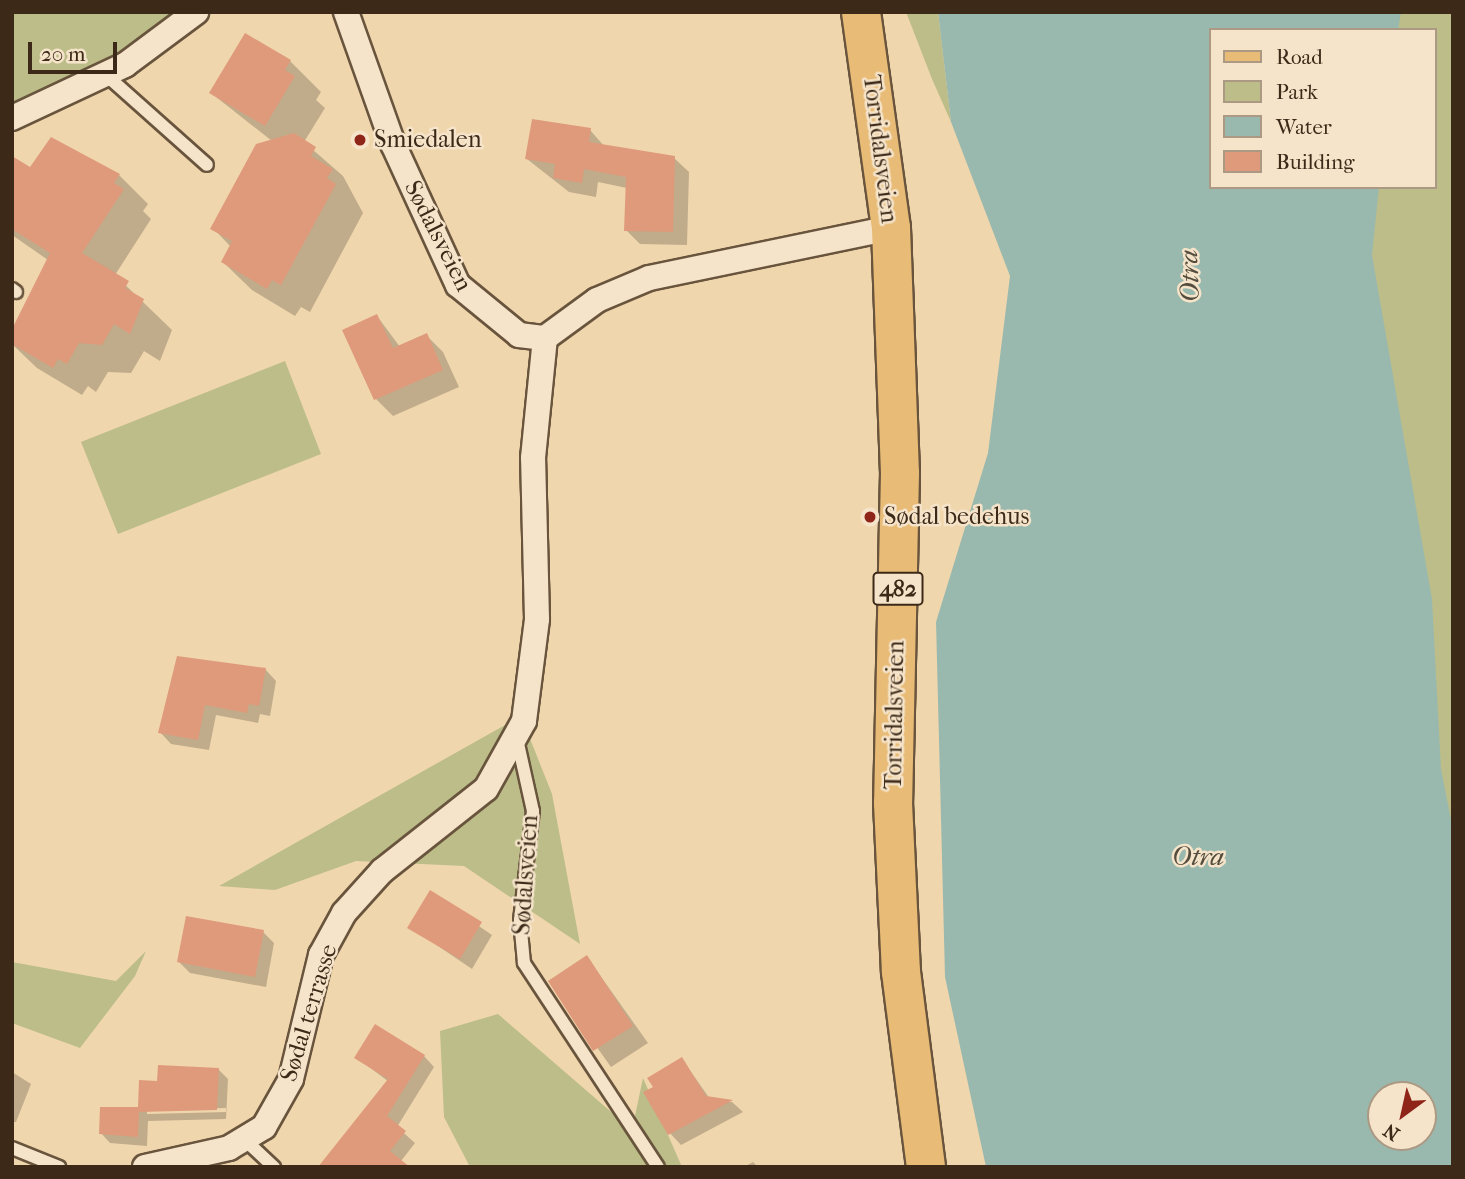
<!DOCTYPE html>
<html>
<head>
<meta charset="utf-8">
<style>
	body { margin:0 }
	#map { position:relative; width:1465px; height:1179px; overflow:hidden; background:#f0d6ad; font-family:"IM FELL French Canon",serif }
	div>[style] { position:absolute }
	.green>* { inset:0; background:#bcbd88 }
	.water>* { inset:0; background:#9ab9ae }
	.shadow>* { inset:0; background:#0003 }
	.building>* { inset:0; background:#df9a7b }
	.roads { filter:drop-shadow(2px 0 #69543d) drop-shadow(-2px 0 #69543d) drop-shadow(0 2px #69543d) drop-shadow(0 -2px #69543d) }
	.service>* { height:12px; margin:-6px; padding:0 6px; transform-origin:6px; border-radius:6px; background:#f5e4ca }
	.minor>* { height:24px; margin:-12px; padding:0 12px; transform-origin:12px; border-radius:12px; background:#f5e4ca }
	.primary>* { height:38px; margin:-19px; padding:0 19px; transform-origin:19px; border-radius:19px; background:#e8bb76 }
	.dots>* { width:19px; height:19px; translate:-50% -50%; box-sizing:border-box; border:4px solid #f5e4ca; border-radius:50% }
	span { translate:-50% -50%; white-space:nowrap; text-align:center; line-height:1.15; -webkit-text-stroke:5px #f5e4ca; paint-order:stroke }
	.shield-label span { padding:2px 5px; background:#f5e4ca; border:2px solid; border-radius:5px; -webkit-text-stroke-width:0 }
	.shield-label { font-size:23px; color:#3c2918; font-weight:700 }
	.poi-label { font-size:24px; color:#3c2918 }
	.left { translate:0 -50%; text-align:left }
	.street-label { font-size:24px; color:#3c2918 }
	.water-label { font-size:26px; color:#544d3e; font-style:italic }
	.frame { position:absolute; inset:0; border:14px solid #3c2918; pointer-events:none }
	.legend { position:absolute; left:1209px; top:28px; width:228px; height:161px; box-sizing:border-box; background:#f5e4ca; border:2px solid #ab9983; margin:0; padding:9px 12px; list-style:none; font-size:21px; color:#3c2918 }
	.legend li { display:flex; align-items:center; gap:14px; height:35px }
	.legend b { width:35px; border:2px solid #ab9983 }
	.north { position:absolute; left:1367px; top:1081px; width:70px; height:70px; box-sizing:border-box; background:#f5e4ca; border:2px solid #ab9983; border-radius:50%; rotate:213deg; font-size:19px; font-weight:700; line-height:28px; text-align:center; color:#3c2918 }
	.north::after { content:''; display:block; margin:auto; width:24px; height:32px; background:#8f2418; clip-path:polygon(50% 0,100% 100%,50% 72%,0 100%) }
	.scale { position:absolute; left:28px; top:42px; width:89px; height:32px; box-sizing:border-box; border:4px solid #3c2918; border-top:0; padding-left:9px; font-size:21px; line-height:24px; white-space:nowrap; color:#3c2918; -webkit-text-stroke:5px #f5e4ca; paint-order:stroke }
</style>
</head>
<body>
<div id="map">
	<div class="green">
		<i style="clip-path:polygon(12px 12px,189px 12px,12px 125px)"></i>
		<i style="clip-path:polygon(906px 12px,938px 12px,951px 122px,932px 79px)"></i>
		<i style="clip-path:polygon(evenodd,1240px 12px,1453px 12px,1453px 1167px,1340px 1167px,1255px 187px,1435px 187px,1435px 30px,1242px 30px,1240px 12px,1381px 1095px,1423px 1095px,1423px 1137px,1381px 1137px,1381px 1095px)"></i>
		<i style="clip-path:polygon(285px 361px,321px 454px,118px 534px,81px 442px)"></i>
		<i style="clip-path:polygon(521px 716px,552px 794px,580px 944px,464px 866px,356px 861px,275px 890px,219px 886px)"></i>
		<i style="clip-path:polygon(146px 951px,135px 976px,80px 1048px,12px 1023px,12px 962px,116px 981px)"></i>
		<i style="clip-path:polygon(498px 1014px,632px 1130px,643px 1078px,682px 1167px,470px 1167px,444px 1117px,440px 1031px)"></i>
	</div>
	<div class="water">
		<i style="clip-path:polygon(evenodd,938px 12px,1401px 12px,1398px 30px,1211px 30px,1211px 187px,1379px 187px,1372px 255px,1432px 599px,1441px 769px,1453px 830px,1453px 1167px,986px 1167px,945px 977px,936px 622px,988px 453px,1010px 276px,951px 122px,938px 12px,1381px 1095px,1423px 1095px,1423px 1137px,1381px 1137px,1381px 1095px)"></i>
	</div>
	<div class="shadow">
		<i style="clip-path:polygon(290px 61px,321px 92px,316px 100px,325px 108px,304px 142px,343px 176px,363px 213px,310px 312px,301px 307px,295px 316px,252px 290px,223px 262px,231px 247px,213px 228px,272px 141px,211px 93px)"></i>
		<i style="clip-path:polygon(590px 130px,604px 146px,674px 158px,689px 172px,687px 245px,640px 244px,626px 230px,627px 188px,598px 182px,596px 197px,569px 192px,527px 159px)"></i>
		<i style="clip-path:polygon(51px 139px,119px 175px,148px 204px,143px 211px,151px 219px,115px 275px,172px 330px,160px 361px,144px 351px,131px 373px,108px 372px,96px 392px,88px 386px,82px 395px,37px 368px,12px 344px,48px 260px,12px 235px,12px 158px,30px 170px)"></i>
		<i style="clip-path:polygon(377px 316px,400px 347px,426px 335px,443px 352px,459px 387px,393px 416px,376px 399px,344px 331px)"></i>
		<i style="clip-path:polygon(178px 658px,265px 669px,276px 681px,270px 716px,260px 714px,258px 723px,216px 715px,209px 750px,171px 744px,160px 732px)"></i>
		<i style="clip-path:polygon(430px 893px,492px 935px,472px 969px,410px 927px)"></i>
		<i style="clip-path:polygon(263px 932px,274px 943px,266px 987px,190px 973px,179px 962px)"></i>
		<i style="clip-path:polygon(587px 957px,648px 1043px,611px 1067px,550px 981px)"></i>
		<i style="clip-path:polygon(424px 1056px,434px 1067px,397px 1127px,415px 1143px,401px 1161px,320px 1167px,389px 1082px,356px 1057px)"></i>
		<i style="clip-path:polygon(682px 1059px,710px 1099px,732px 1102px,743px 1112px,681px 1145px,670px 1133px,655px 1087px)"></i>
		<i style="clip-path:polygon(evenodd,218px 1069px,228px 1079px,226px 1119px,148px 1121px,147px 1146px,110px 1143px,101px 1133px,218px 1069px,226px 1108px,226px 1112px,147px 1114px,147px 1110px,226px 1108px)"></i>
		<i style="clip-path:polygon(12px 1072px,31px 1084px,16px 1122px,12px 1122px)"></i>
		<i style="clip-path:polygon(753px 1162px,758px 1167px,744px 1167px)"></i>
	</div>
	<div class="building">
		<i style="clip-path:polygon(245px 33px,291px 60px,285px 70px,295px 76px,265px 126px,209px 93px)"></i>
		<i style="clip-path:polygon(532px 119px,591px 128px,589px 142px,675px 156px,673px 232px,624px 231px,626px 177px,584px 169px,582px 183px,553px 178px,555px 164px,525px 159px)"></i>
		<i style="clip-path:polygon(294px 133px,316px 147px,311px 156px,333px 169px,327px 178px,336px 184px,281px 285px,272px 280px,267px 289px,221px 262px,232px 241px,210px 229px,256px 144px)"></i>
		<i style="clip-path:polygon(51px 137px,120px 174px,114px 183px,124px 189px,82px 253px,129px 281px,125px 288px,144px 299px,130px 334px,114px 324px,102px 345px,79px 343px,67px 364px,58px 359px,53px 368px,12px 344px,12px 329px,50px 253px,12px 229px,12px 156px,30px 167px)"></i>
		<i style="clip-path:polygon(377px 314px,393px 348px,427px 333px,443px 370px,374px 400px,342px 330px)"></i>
		<i style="clip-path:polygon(177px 656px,266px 668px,259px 706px,249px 704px,247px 713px,205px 705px,198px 740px,158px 733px)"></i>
		<i style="clip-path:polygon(430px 890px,482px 922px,460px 959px,407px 928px)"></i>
		<i style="clip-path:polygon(186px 916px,264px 930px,255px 977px,177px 962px)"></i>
		<i style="clip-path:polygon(587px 955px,633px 1026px,593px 1051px,548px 981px)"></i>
		<i style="clip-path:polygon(375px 1024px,425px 1055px,387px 1116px,406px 1131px,390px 1151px,410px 1167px,318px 1167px,388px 1079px,354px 1058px)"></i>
		<i style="clip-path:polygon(682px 1057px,706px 1096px,733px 1100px,668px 1135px,643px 1092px,653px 1087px,647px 1078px)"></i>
		<i style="clip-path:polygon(158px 1065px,219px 1068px,217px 1110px,139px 1112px,138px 1137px,99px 1134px,100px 1107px,138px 1107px,139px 1080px,157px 1081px)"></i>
	</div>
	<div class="roads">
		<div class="service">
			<i style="left:106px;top:75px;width:135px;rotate:41.7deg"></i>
			<i style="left:12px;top:289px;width:5px;rotate:37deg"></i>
			<i style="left:517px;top:739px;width:74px;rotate:77.5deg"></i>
			<i style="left:533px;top:811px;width:110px;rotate:96.8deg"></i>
			<i style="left:520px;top:920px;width:43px;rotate:84.7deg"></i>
			<i style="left:524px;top:963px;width:244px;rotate:56.7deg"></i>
			<i style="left:245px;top:1140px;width:40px;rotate:43deg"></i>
			<i style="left:12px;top:1148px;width:51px;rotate:22deg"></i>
		</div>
		<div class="minor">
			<i style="left:346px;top:12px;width:140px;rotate:70.4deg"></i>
			<i style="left:393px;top:144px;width:155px;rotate:65.3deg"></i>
			<i style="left:458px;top:285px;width:79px;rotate:39.3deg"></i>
			<i style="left:519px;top:335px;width:26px;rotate:7deg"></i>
			<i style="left:545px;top:338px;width:64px;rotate:-36.2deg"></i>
			<i style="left:597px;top:300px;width:56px;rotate:-22.9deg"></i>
			<i style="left:649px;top:278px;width:247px;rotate:-11.7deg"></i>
			<i style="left:12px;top:118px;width:125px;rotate:-25.1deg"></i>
			<i style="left:125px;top:65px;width:89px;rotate:-36.7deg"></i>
			<i style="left:145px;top:1167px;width:86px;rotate:-12.7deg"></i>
			<i style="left:229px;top:1148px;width:41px;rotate:-31deg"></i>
			<i style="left:264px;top:1127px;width:55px;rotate:-60.6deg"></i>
			<i style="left:291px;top:1079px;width:128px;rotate:-76.4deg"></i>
			<i style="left:321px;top:955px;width:48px;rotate:-61.3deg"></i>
			<i style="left:344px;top:913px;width:57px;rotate:-47.9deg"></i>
			<i style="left:382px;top:871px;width:132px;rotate:-38.3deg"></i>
			<i style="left:486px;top:789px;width:78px;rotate:-60.8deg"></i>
			<i style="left:524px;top:721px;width:103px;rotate:-82.7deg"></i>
			<i style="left:537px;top:619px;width:161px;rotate:-91.4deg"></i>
			<i style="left:533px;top:458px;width:121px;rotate:-84.3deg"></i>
		</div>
		<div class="primary">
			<i style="left:861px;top:12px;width:218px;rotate:82.1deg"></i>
			<i style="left:891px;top:228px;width:245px;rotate:87.9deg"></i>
			<i style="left:900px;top:473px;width:330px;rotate:91.2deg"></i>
			<i style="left:893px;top:803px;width:169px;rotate:87.3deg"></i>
			<i style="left:901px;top:972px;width:197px;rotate:82.7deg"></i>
		</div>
	</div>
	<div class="dots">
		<i style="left:360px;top:140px;background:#8f2418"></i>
		<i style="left:870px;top:517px;background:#8f2418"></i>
	</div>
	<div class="shield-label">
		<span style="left:898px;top:589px">482</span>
	</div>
	<div class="poi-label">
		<span class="left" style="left:374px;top:140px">Smiedalen</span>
		<span class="left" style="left:884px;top:517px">Sødal bedehus</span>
	</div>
	<div class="street-label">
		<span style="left:880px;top:149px;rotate:83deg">Torridalsveien</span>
		<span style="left:438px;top:236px;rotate:63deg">Sødalsveien</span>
		<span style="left:895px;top:715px;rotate:-89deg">Torridalsveien</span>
		<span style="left:526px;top:875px;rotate:-86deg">Sødalsveien</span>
		<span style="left:309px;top:1013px;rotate:-73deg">Sødal terrasse</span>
	</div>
	<div class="water-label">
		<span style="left:1190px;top:276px;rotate:-92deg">Otra</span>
		<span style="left:1198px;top:857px">Otra</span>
	</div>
	<div class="frame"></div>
	<ul class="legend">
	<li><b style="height:9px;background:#e8bb76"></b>Road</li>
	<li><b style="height:19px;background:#bcbd88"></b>Park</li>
	<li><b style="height:19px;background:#9ab9ae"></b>Water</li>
	<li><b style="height:19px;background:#df9a7b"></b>Building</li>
	</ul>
	<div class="north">N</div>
	<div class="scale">20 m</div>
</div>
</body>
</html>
